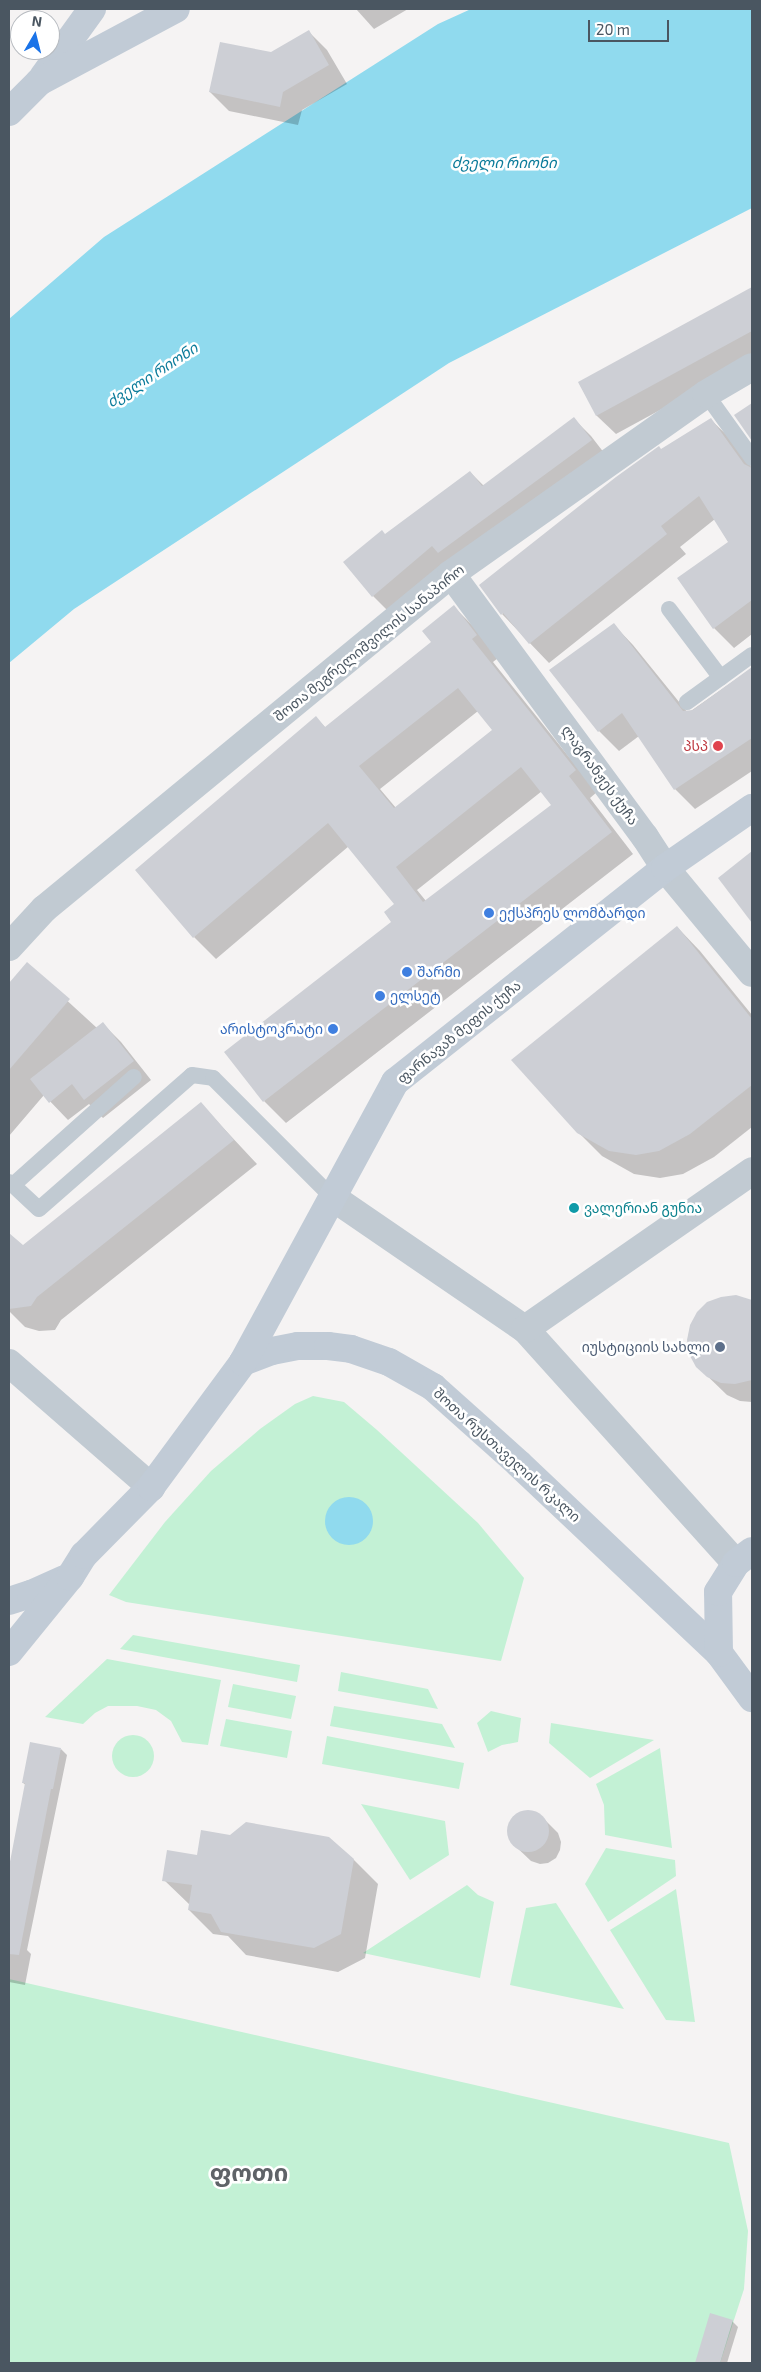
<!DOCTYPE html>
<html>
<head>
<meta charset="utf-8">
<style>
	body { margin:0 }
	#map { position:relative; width:761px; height:2372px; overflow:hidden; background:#f5f3f3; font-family:"Exo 2","Noto Sans Georgian",sans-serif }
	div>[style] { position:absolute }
	.green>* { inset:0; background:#c3f1d5 }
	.round { border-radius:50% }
	.water>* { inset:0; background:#90daee }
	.shadow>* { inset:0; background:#0003 }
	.building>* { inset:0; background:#cdcfd5 }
	.lane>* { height:16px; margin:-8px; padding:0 8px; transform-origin:8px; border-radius:8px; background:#c1cad2 }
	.street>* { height:28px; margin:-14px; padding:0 14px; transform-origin:14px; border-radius:14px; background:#c1cad2 }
	.secondary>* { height:28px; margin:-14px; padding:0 14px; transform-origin:14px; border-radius:14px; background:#c1cbd6 }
	.dots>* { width:14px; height:14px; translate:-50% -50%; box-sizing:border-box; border:2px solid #fff; border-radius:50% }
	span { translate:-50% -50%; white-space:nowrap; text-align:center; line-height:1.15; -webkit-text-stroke:5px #fff; paint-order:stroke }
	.street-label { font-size:14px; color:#4a5661 }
	.health-label { font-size:14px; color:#be3a42 }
	.right { translate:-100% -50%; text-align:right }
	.shop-label { font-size:14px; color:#366cbe }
	.left { translate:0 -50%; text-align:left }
	.culture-label { font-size:14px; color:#0d838f }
	.service-label { font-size:14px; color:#4e5e75 }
	.water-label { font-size:15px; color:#0c7c9b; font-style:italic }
	.town-label { font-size:24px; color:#5f6368; font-weight:700 }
	.frame { position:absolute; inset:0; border:10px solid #4a5661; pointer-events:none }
	.north { position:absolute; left:10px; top:10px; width:50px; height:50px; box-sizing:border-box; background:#fff; border:1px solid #b7bbc0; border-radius:50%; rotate:8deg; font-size:14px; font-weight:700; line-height:20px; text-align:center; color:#4a5661 }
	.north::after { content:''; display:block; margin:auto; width:18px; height:22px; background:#1a73e8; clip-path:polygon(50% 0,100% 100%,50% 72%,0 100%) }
	.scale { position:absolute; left:588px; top:20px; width:81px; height:22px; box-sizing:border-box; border:2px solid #4a5661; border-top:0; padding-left:6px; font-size:15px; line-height:18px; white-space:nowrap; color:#4a5661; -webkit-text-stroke:4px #fff; paint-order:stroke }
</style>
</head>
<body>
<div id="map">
	<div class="green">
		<i style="clip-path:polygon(313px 1396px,344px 1402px,377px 1430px,478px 1523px,524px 1578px,501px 1661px,126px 1602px,109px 1595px,165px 1522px,211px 1471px,260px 1429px,295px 1404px)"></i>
		<i style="clip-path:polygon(133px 1635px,300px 1665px,297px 1682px,120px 1649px)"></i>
		<i style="clip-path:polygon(107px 1659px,221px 1680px,208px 1745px,182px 1742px,171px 1721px,156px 1710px,137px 1706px,108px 1706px,95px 1713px,83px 1724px,45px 1717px)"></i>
		<i style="clip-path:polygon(341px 1672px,428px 1689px,438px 1709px,338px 1691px)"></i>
		<i style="clip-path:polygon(233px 1684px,296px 1696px,291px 1719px,228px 1707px)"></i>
		<i style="clip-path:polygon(334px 1706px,442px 1724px,455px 1748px,330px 1726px)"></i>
		<i style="clip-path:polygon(491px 1711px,521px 1718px,518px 1742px,502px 1745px,488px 1752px,477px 1723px)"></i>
		<i style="clip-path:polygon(226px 1719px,292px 1731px,287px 1758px,220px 1746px)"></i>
		<i style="clip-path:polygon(551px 1723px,654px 1740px,590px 1778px,549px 1743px)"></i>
		<i class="round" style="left:112px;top:1735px;width:42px;height:42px"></i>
		<i style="clip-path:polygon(327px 1736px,464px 1763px,459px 1789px,322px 1764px)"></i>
		<i style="clip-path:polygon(660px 1748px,672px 1848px,605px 1835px,604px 1805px,596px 1784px)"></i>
		<i style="clip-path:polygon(361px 1804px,445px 1821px,449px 1855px,410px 1880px)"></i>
		<i style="clip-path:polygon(606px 1848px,675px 1860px,676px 1876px,608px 1922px,585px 1884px)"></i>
		<i style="clip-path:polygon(467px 1885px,478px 1895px,494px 1902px,480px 1978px,363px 1953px)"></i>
		<i style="clip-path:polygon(676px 1889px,695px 2022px,666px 2020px,610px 1930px)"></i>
		<i style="clip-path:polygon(556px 1903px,624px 2009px,510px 1985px,526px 1908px)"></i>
		<i style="clip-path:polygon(9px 1979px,729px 2143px,748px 2231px,744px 2289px,720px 2363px,9px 2363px)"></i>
	</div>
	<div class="water">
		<i style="clip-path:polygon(471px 9px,752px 9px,752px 208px,449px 363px,74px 609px,9px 663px,9px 319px,104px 237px,438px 24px)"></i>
		<i class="round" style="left:325px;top:1497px;width:48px;height:48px"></i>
	</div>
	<div class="shadow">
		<i style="clip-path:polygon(356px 9px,408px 9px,374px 29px)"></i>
		<i style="clip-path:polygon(309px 32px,327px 50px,347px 84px,302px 110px,298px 125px,229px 111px,210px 92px)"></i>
		<i style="clip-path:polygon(752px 288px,752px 360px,616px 434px,597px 416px,579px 383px)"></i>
		<i style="clip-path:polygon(574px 419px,591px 436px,608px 458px,390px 613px,373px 596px,385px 535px,470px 472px,484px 486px)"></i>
		<i style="clip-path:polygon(711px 420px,731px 439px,752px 468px,752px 634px,734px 648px,714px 628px,729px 543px,715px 519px,680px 547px,686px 554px,549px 663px,502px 614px,661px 450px)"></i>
		<i style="clip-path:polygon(evenodd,454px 607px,476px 629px,498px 658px,493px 662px,597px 792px,590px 798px,633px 854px,286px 1123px,264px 1101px,393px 922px,395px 904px,349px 846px,216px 959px,194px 937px,316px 718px,326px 728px,432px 643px,454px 607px,478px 711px,493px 730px,396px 808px,380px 789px,478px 711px,454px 607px,542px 791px,553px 805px,426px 901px,417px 890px,542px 791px)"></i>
		<i style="clip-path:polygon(614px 625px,633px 645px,688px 713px,752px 668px,752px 771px,695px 809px,675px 789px,639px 736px,619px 751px,599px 731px,551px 670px)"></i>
		<i style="clip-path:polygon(752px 853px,752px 921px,719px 878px)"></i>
		<i style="clip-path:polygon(677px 927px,700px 951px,752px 1015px,752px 1127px,714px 1157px,683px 1174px,660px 1178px,634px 1174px,602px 1156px,578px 1132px)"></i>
		<i style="clip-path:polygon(27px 964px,97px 1028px,103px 1024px,121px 1042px,151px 1080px,103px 1118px,89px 1104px,68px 1120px,44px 1095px,9px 1136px,9px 985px)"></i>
		<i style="clip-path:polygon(201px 1104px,257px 1164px,61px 1320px,55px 1330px,39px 1331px,25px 1327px,9px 1311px,9px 1234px,23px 1246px)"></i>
		<i style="clip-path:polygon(749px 1300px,752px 1302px,752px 1402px,740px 1401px,727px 1395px,697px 1366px)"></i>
		<i style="clip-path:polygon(61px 1749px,67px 1755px,27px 1950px,31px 1954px,25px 1985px,9px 1982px,9px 1870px,26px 1785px,23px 1783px)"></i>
		<i style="clip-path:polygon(529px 1811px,538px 1813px,558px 1833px,561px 1842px,560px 1850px,556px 1858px,548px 1863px,540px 1864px,531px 1861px,511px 1842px,508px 1834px,509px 1825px,513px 1817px,521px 1812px)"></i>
		<i style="clip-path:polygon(198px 1856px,354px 1860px,378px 1884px,365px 1958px,338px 1972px,246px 1955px,228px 1936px,213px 1934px,189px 1910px,190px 1905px,164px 1880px)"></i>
		<i style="clip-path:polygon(711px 2315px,732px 2321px,738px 2327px,727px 2363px,696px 2363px)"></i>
	</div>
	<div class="building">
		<i style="clip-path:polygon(309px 30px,329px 65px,283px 92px,280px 107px,209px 92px,220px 42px,271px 52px)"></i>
		<i style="clip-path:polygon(752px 287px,752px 331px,596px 416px,578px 382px)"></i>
		<i style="clip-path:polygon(752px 403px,752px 441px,734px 415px)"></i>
		<i style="clip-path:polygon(574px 417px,592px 440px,438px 553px,432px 546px,372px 597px,343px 562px,382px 530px,385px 534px,470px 471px,482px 486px)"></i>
		<i style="clip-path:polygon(711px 418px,744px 464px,752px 468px,752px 600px,713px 629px,677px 578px,728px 542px,699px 496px,661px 526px,667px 534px,529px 644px,503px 613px,501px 615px,479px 585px,616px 477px,659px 446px,661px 449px)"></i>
		<i style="clip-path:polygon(evenodd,454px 605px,477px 635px,472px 639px,576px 770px,569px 776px,612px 832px,263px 1102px,224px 1052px,391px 922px,384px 912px,394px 904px,328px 823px,193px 938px,135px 870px,316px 716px,325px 727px,431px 642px,422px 631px,454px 605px,458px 688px,492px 730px,394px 808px,359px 766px,458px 688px,454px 605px,521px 767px,551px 805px,423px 902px,396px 867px,521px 767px)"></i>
		<i style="clip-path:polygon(614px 623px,683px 711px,693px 710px,752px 667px,752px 738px,674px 790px,622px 713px,598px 732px,549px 670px)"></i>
		<i style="clip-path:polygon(752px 851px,752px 923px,718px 878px)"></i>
		<i style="clip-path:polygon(677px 926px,752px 1019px,752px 1085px,690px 1134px,659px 1151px,636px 1155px,609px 1151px,577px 1133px,511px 1060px)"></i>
		<i style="clip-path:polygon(27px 962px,70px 999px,9px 1070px,9px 983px)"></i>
		<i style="clip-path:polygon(103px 1022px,134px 1061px,84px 1100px,72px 1084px,49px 1103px,30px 1079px)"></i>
		<i style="clip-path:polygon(201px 1102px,234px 1140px,37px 1297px,31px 1306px,9px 1309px,9px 1233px,23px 1245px)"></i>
		<i style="clip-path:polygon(736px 1295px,752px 1300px,752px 1380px,735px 1384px,721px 1383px,707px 1377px,696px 1367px,689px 1354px,687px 1340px,690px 1325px,697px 1312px,707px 1302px,721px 1297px)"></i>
		<i style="clip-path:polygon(30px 1742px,61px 1748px,53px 1789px,51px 1789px,19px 1955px,9px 1954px,9px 1867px,25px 1783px,22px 1783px)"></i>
		<i class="round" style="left:507px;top:1810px;width:42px;height:42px"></i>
		<i style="clip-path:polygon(246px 1822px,329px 1837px,354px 1859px,341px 1934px,314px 1948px,221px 1932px,211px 1914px,188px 1910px,192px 1885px,162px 1881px,167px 1850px,197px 1855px,201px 1830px,230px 1835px)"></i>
		<i style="clip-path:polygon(710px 2313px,733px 2320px,720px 2363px,695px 2363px)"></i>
	</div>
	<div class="lane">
		<i style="left:706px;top:394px;width:79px;rotate:54.3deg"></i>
		<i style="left:669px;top:609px;width:86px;rotate:53deg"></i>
		<i style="left:687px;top:702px;width:80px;rotate:-35.9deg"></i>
		<i style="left:9px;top:1182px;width:5px;rotate:37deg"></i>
		<i style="left:13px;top:1185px;width:162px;rotate:-41.8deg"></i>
		<i style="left:13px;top:1185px;width:35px;rotate:43deg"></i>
		<i style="left:39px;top:1209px;width:203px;rotate:-41.2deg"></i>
		<i style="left:192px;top:1075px;width:21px;rotate:8deg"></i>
		<i style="left:213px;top:1078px;width:168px;rotate:45deg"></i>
	</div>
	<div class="street">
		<i style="left:451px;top:574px;width:327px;rotate:53.6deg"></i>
		<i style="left:645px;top:837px;width:37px;rotate:57deg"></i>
		<i style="left:665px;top:868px;width:136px;rotate:50.4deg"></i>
		<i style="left:9px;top:947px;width:52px;rotate:-47.4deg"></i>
		<i style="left:44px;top:909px;width:527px;rotate:-39.46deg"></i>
		<i style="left:451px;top:574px;width:312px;rotate:-35.2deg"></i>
		<i style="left:706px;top:394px;width:53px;rotate:-30.4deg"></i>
		<i style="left:332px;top:1197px;width:234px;rotate:34.4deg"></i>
		<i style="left:525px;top:1329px;width:315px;rotate:48deg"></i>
		<i style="left:525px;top:1329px;width:277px;rotate:-34.8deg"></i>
		<i style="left:9px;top:1363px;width:189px;rotate:41.1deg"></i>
	</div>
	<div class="secondary">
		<i style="left:43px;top:77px;width:84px;rotate:-54.2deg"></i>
		<i style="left:9px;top:112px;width:42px;rotate:-45deg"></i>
		<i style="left:39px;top:82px;width:155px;rotate:-28.1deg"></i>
		<i style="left:243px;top:1362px;width:31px;rotate:-21deg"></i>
		<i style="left:272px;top:1351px;width:26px;rotate:-11deg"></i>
		<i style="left:298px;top:1346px;width:30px"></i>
		<i style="left:328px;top:1346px;width:23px;rotate:7deg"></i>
		<i style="left:351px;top:1349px;width:40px;rotate:18.9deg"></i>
		<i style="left:389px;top:1362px;width:51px;rotate:29.6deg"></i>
		<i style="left:433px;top:1387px;width:115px;rotate:41.8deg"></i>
		<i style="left:519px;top:1464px;width:275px;rotate:43.4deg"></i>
		<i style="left:719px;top:1653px;width:56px;rotate:53.7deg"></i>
		<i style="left:9px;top:1601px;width:23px;rotate:-18deg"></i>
		<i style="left:31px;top:1594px;width:36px;rotate:-24deg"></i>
		<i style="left:9px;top:1652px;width:97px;rotate:-50.9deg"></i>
		<i style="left:70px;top:1577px;width:26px;rotate:-58deg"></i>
		<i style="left:84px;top:1555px;width:95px;rotate:-45.4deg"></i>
		<i style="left:151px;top:1487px;width:155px;rotate:-53.6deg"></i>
		<i style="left:243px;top:1362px;width:319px;rotate:-61.5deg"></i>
		<i style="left:395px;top:1082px;width:345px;rotate:-38.4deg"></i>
		<i style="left:665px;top:868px;width:106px;rotate:-34.6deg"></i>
		<i style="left:719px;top:1653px;width:61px;rotate:-90.9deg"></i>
		<i style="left:718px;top:1592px;width:34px;rotate:-58deg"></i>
		<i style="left:736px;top:1563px;width:20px;rotate:-37deg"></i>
	</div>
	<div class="dots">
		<i style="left:718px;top:746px;background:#e0444e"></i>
		<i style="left:489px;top:913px;background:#3f7fe0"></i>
		<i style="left:407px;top:972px;background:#3f7fe0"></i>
		<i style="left:380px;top:996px;background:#3f7fe0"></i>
		<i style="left:333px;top:1029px;background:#3f7fe0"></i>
		<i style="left:574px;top:1208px;background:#0f9aa8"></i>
		<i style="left:720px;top:1347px;background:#5c6f8a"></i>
	</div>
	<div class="street-label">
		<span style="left:369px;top:643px;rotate:-39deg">შოთა მეგრელიშვილის სანაპირო</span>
		<span style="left:600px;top:775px;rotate:54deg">ლაგრანჟეს ქუჩა</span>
		<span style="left:459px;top:1032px;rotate:-39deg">ფარნავაზ მეფის ქუჩა</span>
		<span style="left:507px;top:1455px;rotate:42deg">შოთა რუსთაველის რკალი</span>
	</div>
	<div class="health-label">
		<span class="right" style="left:708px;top:746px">პსპ</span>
	</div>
	<div class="shop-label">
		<span class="left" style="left:499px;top:913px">ექსპრეს ლომბარდი</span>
		<span class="left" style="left:417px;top:972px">შარმი</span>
		<span class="left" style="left:390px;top:996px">ელსეტ</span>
		<span class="right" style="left:323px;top:1029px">არისტოკრატი</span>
	</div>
	<div class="culture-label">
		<span class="left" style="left:584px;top:1208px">ვალერიან გუნია</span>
	</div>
	<div class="service-label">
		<span class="right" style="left:710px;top:1347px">იუსტიციის სახლი</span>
	</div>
	<div class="water-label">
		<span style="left:504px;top:163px">ძველი რიონი</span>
		<span style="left:152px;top:375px;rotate:-33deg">ძველი რიონი</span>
	</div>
	<div class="town-label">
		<span style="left:249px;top:2172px">ფოთი</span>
	</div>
	<div class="frame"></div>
	<div class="north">N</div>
	<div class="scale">20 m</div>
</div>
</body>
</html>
